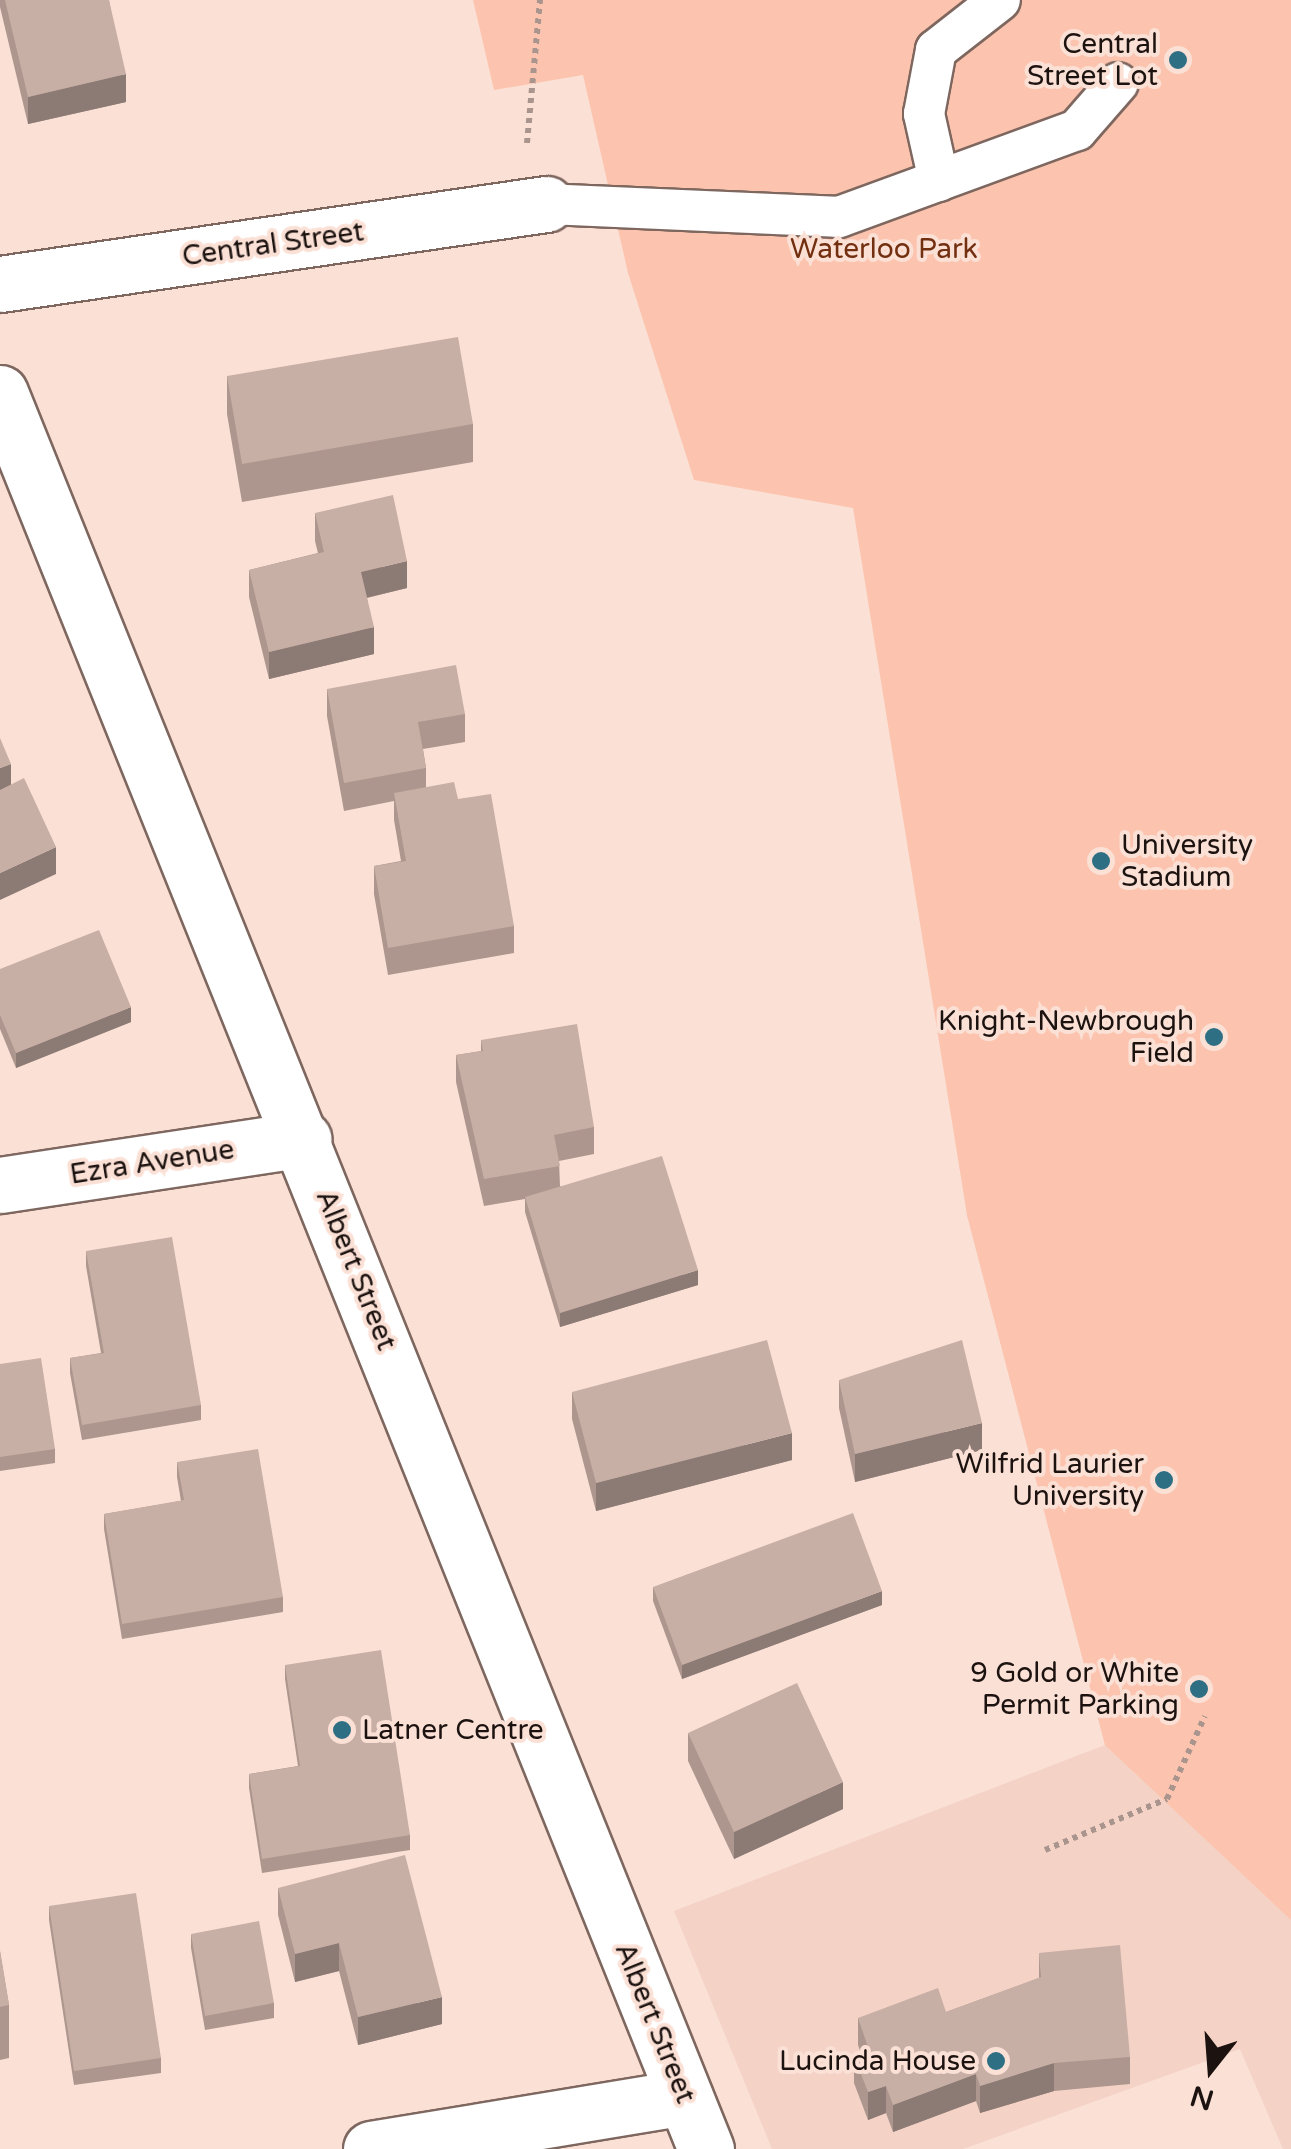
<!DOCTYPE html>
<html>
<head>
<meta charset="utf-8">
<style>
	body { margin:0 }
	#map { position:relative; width:1291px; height:2149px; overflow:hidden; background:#fbe0d6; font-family:"Varela Round",sans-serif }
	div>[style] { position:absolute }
	.built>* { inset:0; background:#f4d2c5 }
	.green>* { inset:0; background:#fcc4ae }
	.path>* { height:6px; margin-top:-3px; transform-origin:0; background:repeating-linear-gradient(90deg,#a9958d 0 5px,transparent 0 10px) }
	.roads { filter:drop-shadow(2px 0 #7e675f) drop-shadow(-2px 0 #7e675f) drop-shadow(0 2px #7e675f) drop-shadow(0 -2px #7e675f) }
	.service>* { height:40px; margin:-20px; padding:0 20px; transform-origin:20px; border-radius:20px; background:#fff }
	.minor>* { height:55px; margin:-27.5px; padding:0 27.5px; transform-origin:27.5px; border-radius:27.5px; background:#fff }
	.tertiary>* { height:55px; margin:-27.5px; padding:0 27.5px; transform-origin:27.5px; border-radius:27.5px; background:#fff }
	.wall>* { inset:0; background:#ac968e }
	.shaded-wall>* { inset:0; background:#8c7a74 }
	.building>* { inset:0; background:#c8afa5 }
	.dots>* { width:28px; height:28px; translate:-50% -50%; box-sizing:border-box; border:5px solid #fbe0d6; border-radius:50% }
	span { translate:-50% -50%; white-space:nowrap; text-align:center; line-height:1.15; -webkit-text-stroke:8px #fbe0d6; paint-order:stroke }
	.poi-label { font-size:28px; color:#1c1310 }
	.right { translate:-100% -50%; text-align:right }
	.left { translate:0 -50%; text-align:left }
	.street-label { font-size:28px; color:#1c1310 }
	.park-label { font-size:28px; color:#733011 }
	.north { position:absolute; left:1161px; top:2019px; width:100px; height:100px; -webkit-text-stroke:8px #fbe0d6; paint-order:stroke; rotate:197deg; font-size:28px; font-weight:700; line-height:40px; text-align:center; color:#1c1310 }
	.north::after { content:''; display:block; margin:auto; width:35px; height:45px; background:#1c1310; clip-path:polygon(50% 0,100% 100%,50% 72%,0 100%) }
</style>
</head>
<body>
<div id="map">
	<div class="built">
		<i style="clip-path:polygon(1291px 430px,1291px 2149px,1283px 2149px,1240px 2049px,963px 2149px,772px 2149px,674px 1911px,1105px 1745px,967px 1215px)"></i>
	</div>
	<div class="green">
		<i style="clip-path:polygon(473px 0,1291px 0,1291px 1920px,1105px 1745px,967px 1215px,853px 508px,694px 480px,628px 273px,583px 75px,494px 90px)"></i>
	</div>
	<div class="path">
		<i style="left:527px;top:143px;width:144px;rotate:-84.8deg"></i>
		<i style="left:1045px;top:1850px;width:132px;rotate:-22.7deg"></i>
		<i style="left:1167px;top:1799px;width:91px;rotate:-65.4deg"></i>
	</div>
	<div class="roads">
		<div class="service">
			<i style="left:939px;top:181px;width:69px;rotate:-102.6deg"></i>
			<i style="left:924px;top:114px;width:65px;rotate:-79.4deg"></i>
			<i style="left:936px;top:50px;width:81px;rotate:-38deg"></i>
			<i style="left:546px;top:204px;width:293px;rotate:2.5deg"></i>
			<i style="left:839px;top:217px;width:253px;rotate:-20.1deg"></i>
			<i style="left:1077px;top:130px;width:62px;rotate:-48.9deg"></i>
		</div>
		<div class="minor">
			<i style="left:0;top:284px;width:552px;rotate:-8.34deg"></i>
			<i style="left:0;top:1185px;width:307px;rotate:-8.6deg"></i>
			<i style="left:371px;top:2149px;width:318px;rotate:-9.4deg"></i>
		</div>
		<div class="tertiary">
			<i style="left:0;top:393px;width:1893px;rotate:68.1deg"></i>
		</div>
	</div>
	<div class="wall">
		<i style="clip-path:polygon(0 0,109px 0,126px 102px,28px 124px,0 7px)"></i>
		<i style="clip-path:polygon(227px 376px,473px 424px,473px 462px,242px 502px,227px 414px)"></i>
		<i style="clip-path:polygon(315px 513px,407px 588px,367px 598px,374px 654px,269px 679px,249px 597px,249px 570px,318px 553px,315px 541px)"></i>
		<i style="clip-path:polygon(327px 689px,465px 714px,465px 742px,423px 749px,426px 768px,426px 787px,458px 799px,514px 926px,514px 953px,388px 975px,374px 894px,374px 866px,401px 861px,394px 820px,394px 801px,344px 811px,327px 716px)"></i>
		<i style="clip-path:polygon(0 969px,131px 1022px,16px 1068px,0 1029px)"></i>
		<i style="clip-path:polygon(481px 1040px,594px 1127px,594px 1154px,559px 1161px,560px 1186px,698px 1285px,560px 1327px,525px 1212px,525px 1199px,484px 1206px,456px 1082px,456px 1055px,481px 1051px)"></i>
		<i style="clip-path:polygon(86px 1251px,201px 1405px,201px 1420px,82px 1440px,70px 1373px,70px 1358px,101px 1353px,86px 1266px)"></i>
		<i style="clip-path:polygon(0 1364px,55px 1449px,55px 1463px,0 1471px)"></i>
		<i style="clip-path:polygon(839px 1380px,982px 1450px,855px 1482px,839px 1408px)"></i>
		<i style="clip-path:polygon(572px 1392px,792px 1460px,596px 1511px,572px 1419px)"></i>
		<i style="clip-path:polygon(177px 1462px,283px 1597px,283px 1612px,122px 1639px,104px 1529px,104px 1514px,181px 1501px,177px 1477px)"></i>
		<i style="clip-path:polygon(653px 1587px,882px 1605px,682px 1679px,653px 1601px)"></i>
		<i style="clip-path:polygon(285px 1665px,410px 1835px,410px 1850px,262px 1873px,249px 1788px,249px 1774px,298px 1766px,285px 1679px)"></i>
		<i style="clip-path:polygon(688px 1733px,843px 1809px,734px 1859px,688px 1761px)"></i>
		<i style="clip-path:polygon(278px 1888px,442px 2024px,358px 2045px,339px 1971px,295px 1982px,278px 1915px)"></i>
		<i style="clip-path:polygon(49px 1906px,161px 2058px,161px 2073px,74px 2085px,49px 1920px)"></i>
		<i style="clip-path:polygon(191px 1934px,274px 2003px,274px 2018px,205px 2030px,191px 1948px)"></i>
		<i style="clip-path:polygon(0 1951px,9px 2005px,9px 2058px,0 2060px)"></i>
		<i style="clip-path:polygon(1039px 1953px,1130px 2057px,1130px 2084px,1054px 2091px,980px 2113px,976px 2101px,893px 2132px,886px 2113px,868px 2120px,854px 2083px,854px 2056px,861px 2053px,858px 2045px,858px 2018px,946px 2012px,1039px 1978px)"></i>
	</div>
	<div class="shaded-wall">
		<i style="clip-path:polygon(126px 74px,126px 102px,28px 124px,28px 97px)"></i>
		<i style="clip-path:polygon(407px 561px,407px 588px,361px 599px,361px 572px)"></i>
		<i style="clip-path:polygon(374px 627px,374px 654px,269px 679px,269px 652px)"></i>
		<i style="clip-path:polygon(11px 764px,11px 791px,0 796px,0 768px)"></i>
		<i style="clip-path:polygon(56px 847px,56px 874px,0 900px,0 873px)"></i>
		<i style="clip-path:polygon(131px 1007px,131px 1022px,16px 1068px,16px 1053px)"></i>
		<i style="clip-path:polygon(698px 1270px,698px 1285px,560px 1327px,560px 1313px)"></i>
		<i style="clip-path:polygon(982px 1423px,982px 1450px,855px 1482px,855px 1454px)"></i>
		<i style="clip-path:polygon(792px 1433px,792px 1460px,596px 1511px,596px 1483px)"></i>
		<i style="clip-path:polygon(882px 1591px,882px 1605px,682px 1679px,682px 1665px)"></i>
		<i style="clip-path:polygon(843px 1782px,843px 1809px,734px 1859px,734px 1832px)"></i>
		<i style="clip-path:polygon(339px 1943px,339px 1971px,295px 1982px,295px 1954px)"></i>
		<i style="clip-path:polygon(442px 1997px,442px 2024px,358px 2045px,358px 2017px)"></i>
		<i style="clip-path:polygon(1054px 2063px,1054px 2091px,980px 2113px,980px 2086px)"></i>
		<i style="clip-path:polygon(976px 2074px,976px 2101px,893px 2132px,893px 2105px)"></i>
		<i style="clip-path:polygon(886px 2086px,886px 2113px,868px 2120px,868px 2092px)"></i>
	</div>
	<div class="building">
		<i style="clip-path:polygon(5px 0,109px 0,126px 74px,28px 97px)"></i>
		<i style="clip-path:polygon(458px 337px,473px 424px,242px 464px,227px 376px)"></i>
		<i style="clip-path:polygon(393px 495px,407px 561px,361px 572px,374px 627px,269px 652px,249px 570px,324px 552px,315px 513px)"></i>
		<i style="clip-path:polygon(456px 665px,465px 714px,418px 722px,426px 768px,344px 783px,327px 689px)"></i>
		<i style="clip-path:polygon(0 738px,11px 764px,0 768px)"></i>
		<i style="clip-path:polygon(24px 778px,56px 847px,0 873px,0 790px)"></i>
		<i style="clip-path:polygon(454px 782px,458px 799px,491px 794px,514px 926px,388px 948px,374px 866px,406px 861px,394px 793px)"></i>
		<i style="clip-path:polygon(99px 930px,131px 1007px,16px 1053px,0 1015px,0 969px)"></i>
		<i style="clip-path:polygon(577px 1024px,594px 1127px,554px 1135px,560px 1166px,484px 1179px,456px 1055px,483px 1051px,481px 1040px)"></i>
		<i style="clip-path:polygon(662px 1156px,698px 1270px,560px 1313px,525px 1197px)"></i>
		<i style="clip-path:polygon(172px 1237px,201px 1405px,82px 1425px,70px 1358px,104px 1353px,86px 1251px)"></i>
		<i style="clip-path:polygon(767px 1340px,792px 1433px,596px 1483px,572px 1392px)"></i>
		<i style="clip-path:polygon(962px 1340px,982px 1423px,855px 1454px,839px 1380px)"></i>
		<i style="clip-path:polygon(41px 1358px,55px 1449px,0 1457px,0 1364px)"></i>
		<i style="clip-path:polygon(258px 1449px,283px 1597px,122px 1624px,104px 1514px,184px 1500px,177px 1462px)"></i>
		<i style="clip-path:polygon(853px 1513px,882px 1591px,682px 1665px,653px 1587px)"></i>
		<i style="clip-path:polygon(381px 1650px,410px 1835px,262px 1859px,249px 1774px,300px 1766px,285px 1665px)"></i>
		<i style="clip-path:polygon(797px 1683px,843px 1782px,734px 1832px,688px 1733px)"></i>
		<i style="clip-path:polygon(405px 1855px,442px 1997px,358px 2017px,339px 1943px,295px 1954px,278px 1888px)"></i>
		<i style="clip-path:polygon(136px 1893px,161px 2058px,74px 2071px,49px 1906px)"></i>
		<i style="clip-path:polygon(259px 1921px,274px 2003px,205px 2016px,191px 1934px)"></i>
		<i style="clip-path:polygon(1120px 1945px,1130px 2057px,1054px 2063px,980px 2086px,976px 2074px,893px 2105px,886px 2086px,868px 2092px,854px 2056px,869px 2050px,858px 2018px,938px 1988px,946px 2012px,1041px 1977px,1039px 1953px)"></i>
		<i style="clip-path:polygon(0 1951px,9px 2005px,0 2007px)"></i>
	</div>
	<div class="dots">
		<i style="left:1178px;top:60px;background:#2f6f84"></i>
		<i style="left:1101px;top:861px;background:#2f6f84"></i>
		<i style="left:1214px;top:1037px;background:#2f6f84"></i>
		<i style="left:1164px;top:1480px;background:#2f6f84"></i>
		<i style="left:1199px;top:1689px;background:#2f6f84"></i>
		<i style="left:342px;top:1730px;background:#2f6f84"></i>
		<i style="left:996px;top:2061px;background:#2f6f84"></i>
	</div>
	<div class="poi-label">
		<span class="right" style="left:1158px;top:60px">Central<br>Street Lot</span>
		<span class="left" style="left:1121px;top:861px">University<br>Stadium</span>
		<span class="right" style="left:1194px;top:1037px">Knight-Newbrough<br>Field</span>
		<span class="right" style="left:1144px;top:1480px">Wilfrid Laurier<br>University</span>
		<span class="right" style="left:1179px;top:1689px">9 Gold or White<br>Permit Parking</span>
		<span class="left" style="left:362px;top:1730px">Latner Centre</span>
		<span class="right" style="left:976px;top:2061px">Lucinda House</span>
	</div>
	<div class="street-label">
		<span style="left:273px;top:244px;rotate:-8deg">Central Street</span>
		<span style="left:152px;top:1162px;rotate:-9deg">Ezra Avenue</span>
		<span style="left:356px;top:1270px;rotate:68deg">Albert Street</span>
		<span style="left:655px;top:2023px;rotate:68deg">Albert Street</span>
	</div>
	<div class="park-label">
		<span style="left:884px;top:249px">Waterloo Park</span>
	</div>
	<div class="north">N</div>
</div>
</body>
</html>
